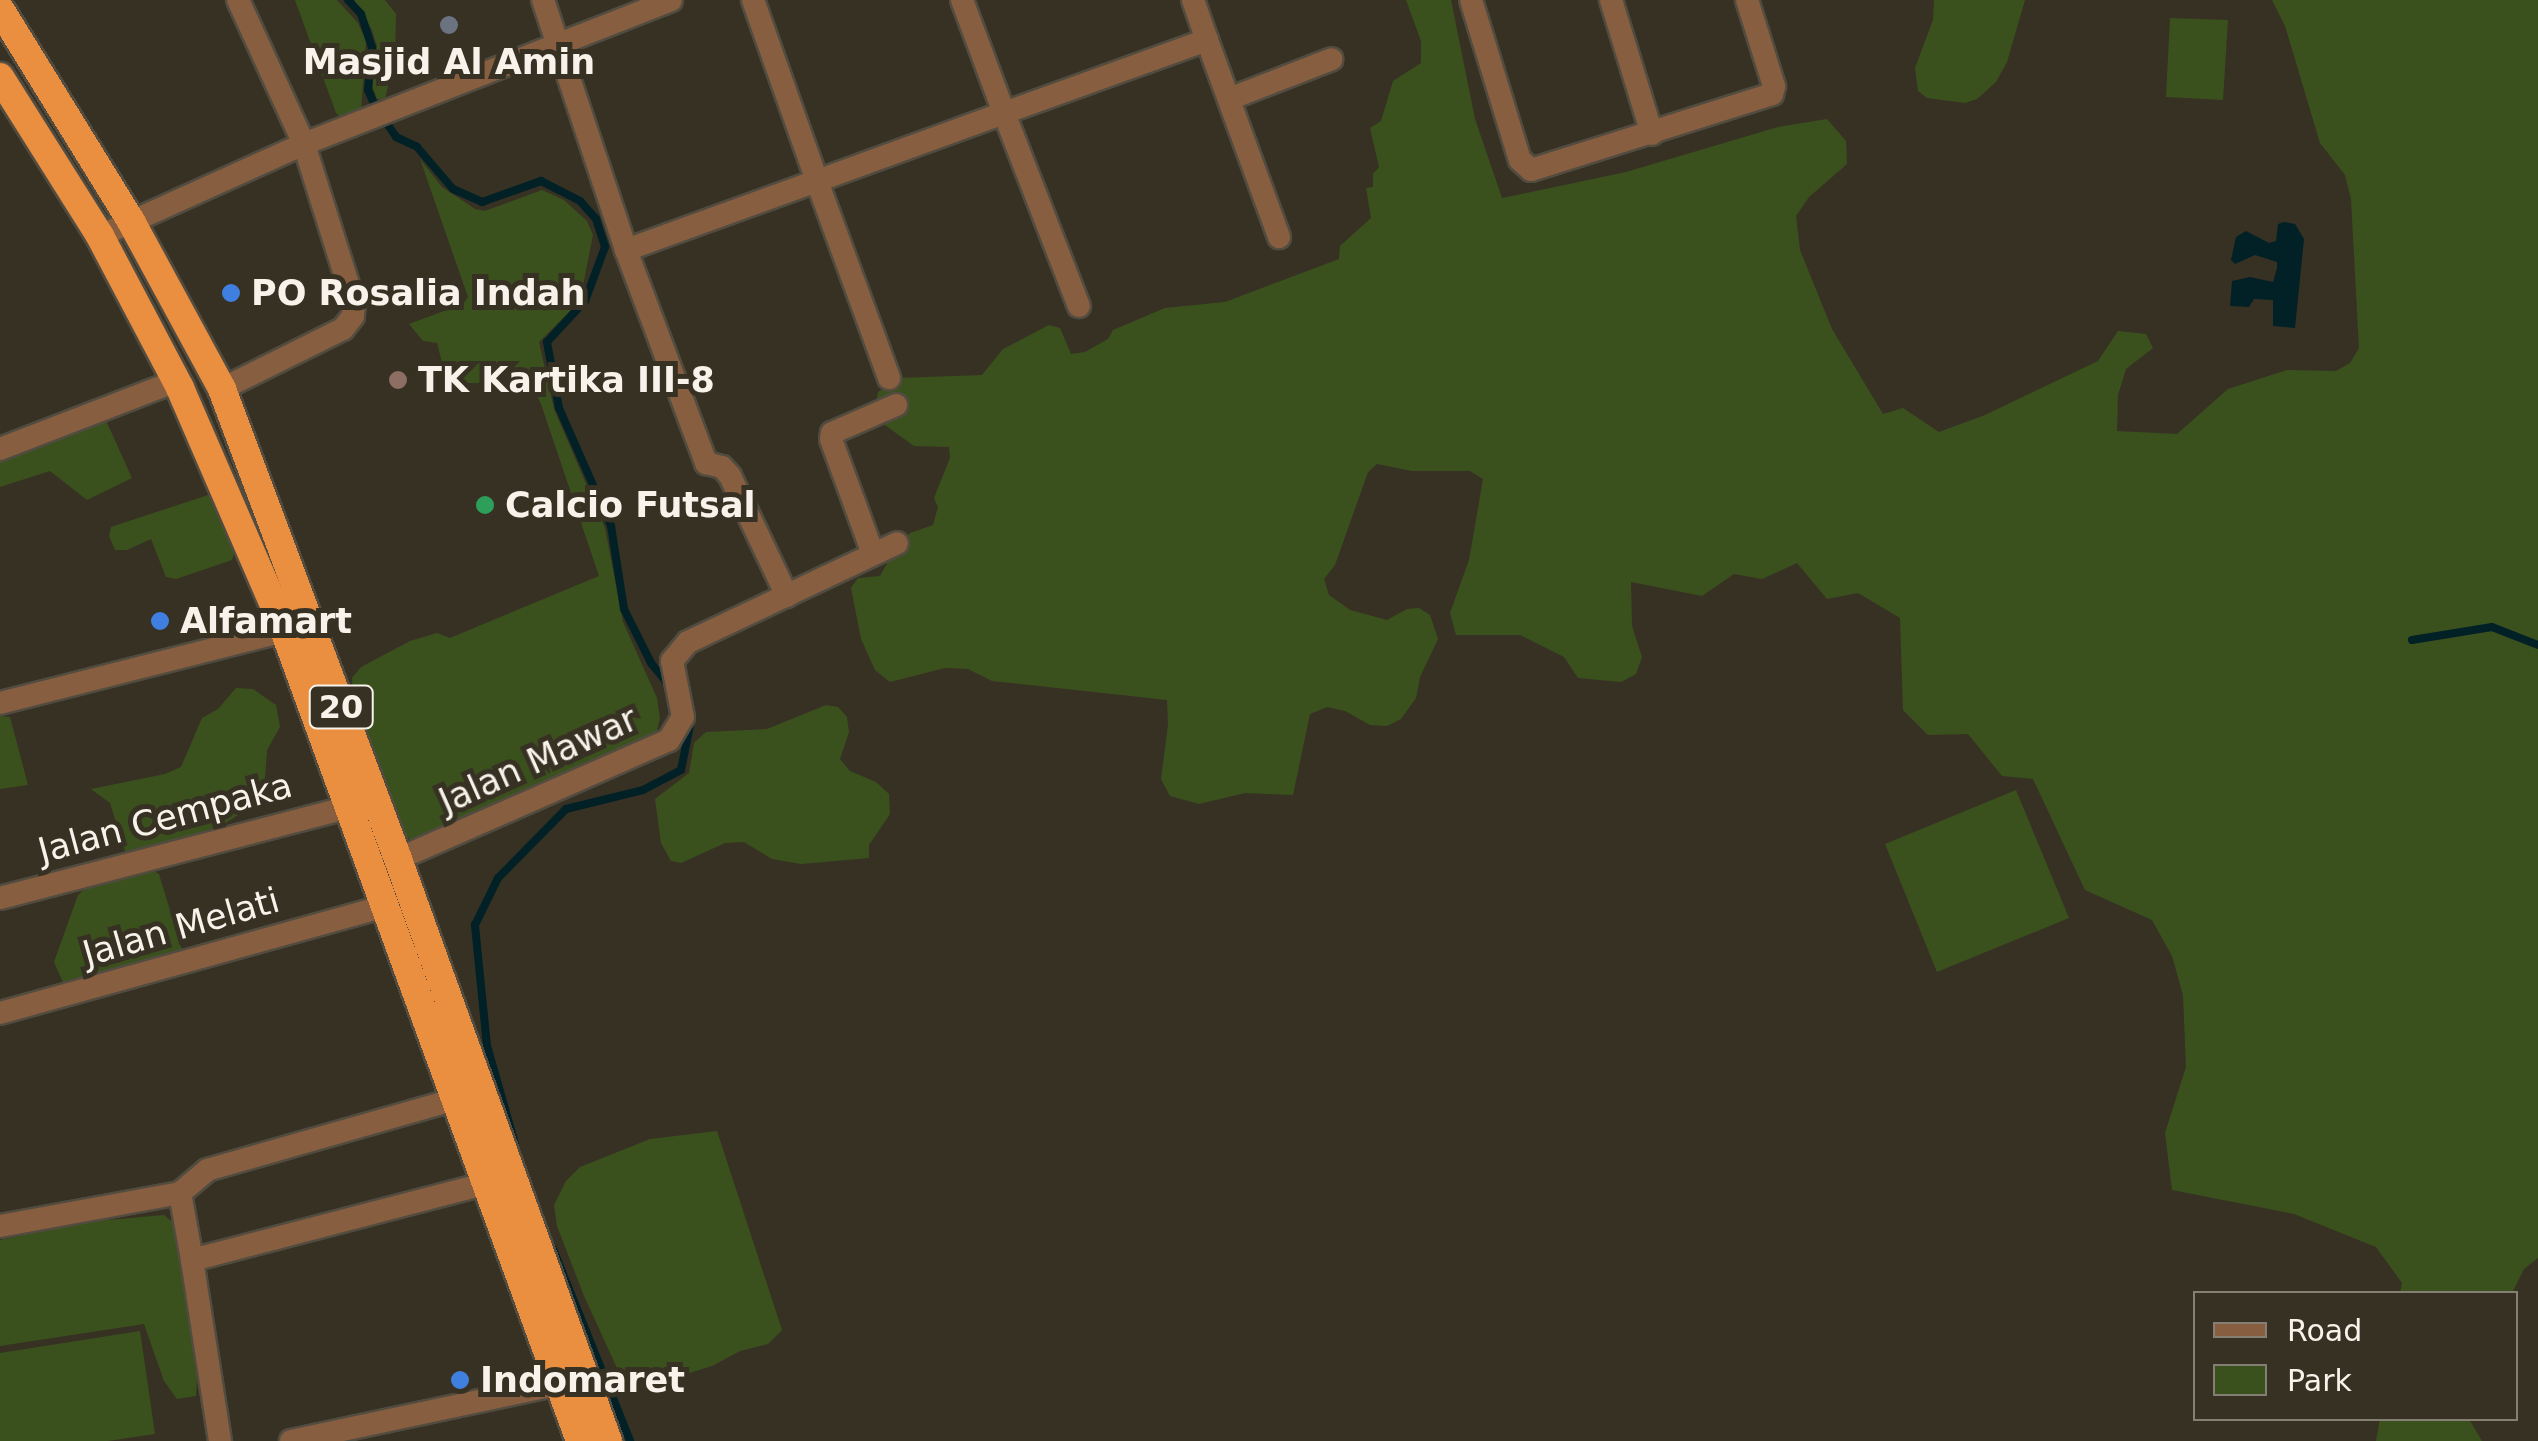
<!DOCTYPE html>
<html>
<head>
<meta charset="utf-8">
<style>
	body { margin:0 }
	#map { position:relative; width:2538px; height:1441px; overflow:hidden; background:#373124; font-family:"DejaVu Sans",sans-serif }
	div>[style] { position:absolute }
	.green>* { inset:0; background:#3b511d }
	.water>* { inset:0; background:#012126 }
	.stream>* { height:8px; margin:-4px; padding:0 4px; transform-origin:4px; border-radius:4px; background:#012126 }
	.roads { filter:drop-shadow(2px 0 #524c40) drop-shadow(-2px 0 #524c40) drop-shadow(0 2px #524c40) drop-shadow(0 -2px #524c40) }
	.minor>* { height:22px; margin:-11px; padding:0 11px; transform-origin:11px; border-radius:11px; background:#875e3f }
	.trunk>* { height:28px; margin:-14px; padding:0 14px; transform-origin:14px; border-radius:14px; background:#ea8e40 }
	.dots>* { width:28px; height:28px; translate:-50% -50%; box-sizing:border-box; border:5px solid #373124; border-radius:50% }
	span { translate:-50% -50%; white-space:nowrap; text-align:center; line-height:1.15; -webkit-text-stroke:10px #373124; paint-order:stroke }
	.shield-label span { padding:2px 8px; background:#373124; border:2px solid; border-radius:8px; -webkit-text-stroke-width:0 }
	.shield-label { font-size:32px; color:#f7f2ea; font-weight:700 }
	.poi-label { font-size:35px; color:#f7f2ea; font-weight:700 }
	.left { translate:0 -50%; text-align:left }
	.street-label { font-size:35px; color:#f7f2ea }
	.legend { position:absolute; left:2193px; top:1291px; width:325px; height:130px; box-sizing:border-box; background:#373124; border:2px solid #847e73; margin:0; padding:12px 18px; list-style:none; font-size:30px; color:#f7f2ea }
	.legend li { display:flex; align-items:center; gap:20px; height:50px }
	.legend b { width:50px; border:2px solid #847e73 }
</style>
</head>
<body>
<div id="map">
	<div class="green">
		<i style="clip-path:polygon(295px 0,337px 0,358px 23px,366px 41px,361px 111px,342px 118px,336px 113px)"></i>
		<i style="clip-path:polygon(354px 0,385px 0,396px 14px,395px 57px,385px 99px,377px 99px,372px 85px,377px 46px,372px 30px)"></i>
		<i style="clip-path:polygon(1406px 0,1451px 0,1475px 119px,1502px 198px,1626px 172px,1778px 127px,1827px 119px,1846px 141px,1847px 164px,1809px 197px,1796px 216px,1800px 250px,1832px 329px,1883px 414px,1903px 408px,1939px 432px,1985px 415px,2098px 361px,2118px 331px,2146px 334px,2153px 348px,2126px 369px,2118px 395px,2117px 431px,2177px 434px,2228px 389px,2287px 370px,2336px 371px,2350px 363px,2359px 348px,2351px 199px,2345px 175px,2320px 143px,2285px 26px,2272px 0,2538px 0,2538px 1258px,2524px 1269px,2512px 1293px,2400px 1293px,2402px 1283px,2376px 1247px,2294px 1214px,2172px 1190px,2165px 1133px,2186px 1067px,2183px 995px,2172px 956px,2152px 920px,2085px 890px,2033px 779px,2002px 776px,1968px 734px,1928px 735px,1903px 710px,1900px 618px,1858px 593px,1827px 599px,1797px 563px,1762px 579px,1734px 574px,1702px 596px,1631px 582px,1632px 626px,1642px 657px,1636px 674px,1621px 682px,1578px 678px,1564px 657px,1520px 635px,1456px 635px,1450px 613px,1469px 560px,1483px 479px,1470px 471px,1412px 471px,1377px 464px,1368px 472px,1335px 565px,1324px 579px,1329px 595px,1350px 610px,1387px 620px,1407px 609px,1419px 608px,1430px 615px,1438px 639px,1420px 677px,1416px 698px,1401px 719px,1387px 726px,1370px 725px,1345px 711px,1327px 707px,1310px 714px,1293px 795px,1245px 793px,1199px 804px,1170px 796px,1161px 779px,1168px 725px,1167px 700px,992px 681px,968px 669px,945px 668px,890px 682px,875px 670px,861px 639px,851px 588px,858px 578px,880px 576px,897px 546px,910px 533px,933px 525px,938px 507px,934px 498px,950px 458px,949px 447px,914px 446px,882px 423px,876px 403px,878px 392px,899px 378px,982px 375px,1003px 349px,1049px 325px,1060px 328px,1071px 354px,1085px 352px,1108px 339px,1113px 330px,1165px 308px,1225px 302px,1339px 259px,1340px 246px,1371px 218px,1366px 188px,1373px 187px,1373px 174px,1379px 167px,1370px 128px,1381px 121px,1393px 81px,1421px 63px,1421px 41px)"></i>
		<i style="clip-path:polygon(1934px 0,2025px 0,2007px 62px,1996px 82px,1977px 99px,1965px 103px,1927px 98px,1918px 91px,1915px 68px,1933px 20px)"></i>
		<i style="clip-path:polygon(2170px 18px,2228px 20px,2223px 100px,2166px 97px)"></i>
		<i style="clip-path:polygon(420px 159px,442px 187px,475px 209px,485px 211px,542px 190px,564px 200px,587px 221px,593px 235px,580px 301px,539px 342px,554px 409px,605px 528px,623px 622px,657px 698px,660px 718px,655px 739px,417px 841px,407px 838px,393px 812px,355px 720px,352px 678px,361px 667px,410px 641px,437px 633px,450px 638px,599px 576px,541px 404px,524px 369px,484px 383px,455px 383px,443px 366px,437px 343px,423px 341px,409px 324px,463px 304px,468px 297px)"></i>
		<i style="clip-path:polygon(99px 405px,132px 478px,87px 500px,50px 471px,0 487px,0 443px)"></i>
		<i style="clip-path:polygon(208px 495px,218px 499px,236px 547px,232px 560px,176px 579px,166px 577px,151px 539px,127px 550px,115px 550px,109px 536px,111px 527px)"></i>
		<i style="clip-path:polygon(236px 688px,253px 689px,276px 705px,280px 727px,267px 750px,265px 778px,247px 809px,221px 826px,126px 854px,110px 803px,91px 789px,165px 774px,181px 767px,202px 718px,218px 709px)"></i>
		<i style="clip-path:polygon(826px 705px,838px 707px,847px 717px,849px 732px,840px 759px,850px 771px,876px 782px,889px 794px,890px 814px,869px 845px,869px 858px,801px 864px,772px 859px,744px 842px,725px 843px,681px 863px,671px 861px,661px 843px,655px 799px,689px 773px,694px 743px,706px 732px,767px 729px)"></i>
		<i style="clip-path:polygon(0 716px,10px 717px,28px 785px,0 789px)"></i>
		<i style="clip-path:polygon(2016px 790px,2069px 918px,1937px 972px,1885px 844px)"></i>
		<i style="clip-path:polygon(145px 865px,159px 874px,183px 953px,66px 989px,54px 962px,78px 895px,90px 884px)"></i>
		<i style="clip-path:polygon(717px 1131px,782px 1330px,768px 1344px,740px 1351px,712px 1366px,628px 1392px,584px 1296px,557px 1226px,554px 1205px,566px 1181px,580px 1167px,650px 1139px)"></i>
		<i style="clip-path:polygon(164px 1215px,175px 1224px,198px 1363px,196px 1396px,177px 1399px,164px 1381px,144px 1324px,0 1346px,0 1240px,85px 1222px)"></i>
		<i style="clip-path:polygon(140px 1331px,155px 1434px,108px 1441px,0 1441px,0 1353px)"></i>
		<i style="clip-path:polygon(2380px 1418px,2469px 1419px,2482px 1441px,2376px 1441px)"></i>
	</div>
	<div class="water">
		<i style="clip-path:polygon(2284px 222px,2295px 224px,2304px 239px,2295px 328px,2273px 326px,2273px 300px,2254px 299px,2249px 307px,2230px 306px,2232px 281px,2250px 277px,2273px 282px,2277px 268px,2277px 262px,2255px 255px,2235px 264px,2231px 260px,2236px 237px,2246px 231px,2269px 243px,2276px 241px,2278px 224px)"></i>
	</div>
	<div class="stream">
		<i style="left:348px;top:0;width:19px;rotate:47deg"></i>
		<i style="left:361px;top:14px;width:35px;rotate:72deg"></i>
		<i style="left:372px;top:47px;width:43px;rotate:95.3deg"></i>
		<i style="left:368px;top:90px;width:20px;rotate:66deg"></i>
		<i style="left:376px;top:108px;width:35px;rotate:55deg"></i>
		<i style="left:396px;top:137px;width:23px;rotate:25deg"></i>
		<i style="left:417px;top:147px;width:55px;rotate:49.4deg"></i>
		<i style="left:453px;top:189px;width:32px;rotate:24deg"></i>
		<i style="left:482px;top:202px;width:63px;rotate:-19.6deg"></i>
		<i style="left:541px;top:181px;width:44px;rotate:27.1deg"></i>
		<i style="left:580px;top:201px;width:24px;rotate:48deg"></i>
		<i style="left:596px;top:219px;width:29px;rotate:72deg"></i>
		<i style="left:605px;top:247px;width:58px;rotate:110.3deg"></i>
		<i style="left:585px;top:301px;width:56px;rotate:132.8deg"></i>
		<i style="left:547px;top:342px;width:67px;rotate:79.7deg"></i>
		<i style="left:559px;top:408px;width:129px;rotate:66.2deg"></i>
		<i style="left:611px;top:526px;width:84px;rotate:81.1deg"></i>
		<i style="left:624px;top:609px;width:60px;rotate:63.4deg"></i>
		<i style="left:651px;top:663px;width:28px;rotate:51deg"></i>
		<i style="left:2412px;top:640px;width:81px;rotate:-9.2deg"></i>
		<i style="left:2492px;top:627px;width:49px;rotate:21.4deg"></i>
		<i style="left:515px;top:1144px;width:102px;rotate:-105.9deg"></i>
		<i style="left:487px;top:1046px;width:122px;rotate:-95.7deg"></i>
		<i style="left:475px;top:925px;width:52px;rotate:-63.9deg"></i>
		<i style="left:498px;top:878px;width:97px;rotate:-45.4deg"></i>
		<i style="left:566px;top:809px;width:79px;rotate:-13.9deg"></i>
		<i style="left:643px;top:790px;width:43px;rotate:-27.8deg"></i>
		<i style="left:681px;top:770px;width:50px;rotate:-78.5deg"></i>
		<i style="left:553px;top:1249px;width:207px;rotate:68.1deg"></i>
	</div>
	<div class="roads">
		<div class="minor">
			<i style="left:543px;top:0;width:263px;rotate:71.6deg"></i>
			<i style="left:626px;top:250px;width:203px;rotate:-19.9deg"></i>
			<i style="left:817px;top:181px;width:210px;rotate:69.9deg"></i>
			<i style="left:753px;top:0;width:192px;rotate:70.5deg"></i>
			<i style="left:817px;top:181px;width:199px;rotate:-20deg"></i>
			<i style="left:1004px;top:113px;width:207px;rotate:68.8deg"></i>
			<i style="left:962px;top:0;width:121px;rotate:69.6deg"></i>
			<i style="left:1004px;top:113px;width:216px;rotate:-19.8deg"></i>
			<i style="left:1207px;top:40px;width:42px;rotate:-109.3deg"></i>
			<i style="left:1471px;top:0;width:167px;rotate:73deg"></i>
			<i style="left:1520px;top:160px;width:15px;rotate:42deg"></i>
			<i style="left:1531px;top:170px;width:253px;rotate:-17.5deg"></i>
			<i style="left:1772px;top:94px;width:8px;rotate:-76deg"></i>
			<i style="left:1774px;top:86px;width:90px;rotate:-107.4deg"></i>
			<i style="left:1611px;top:0;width:140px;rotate:73deg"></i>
			<i style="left:1207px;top:40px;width:210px;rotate:69.9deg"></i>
			<i style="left:1229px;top:99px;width:110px;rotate:-21.2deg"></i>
			<i style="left:100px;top:236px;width:224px;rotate:-24.3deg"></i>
			<i style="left:304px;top:144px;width:394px;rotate:-21.4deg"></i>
			<i style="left:626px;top:250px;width:228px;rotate:69.4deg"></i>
			<i style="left:706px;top:463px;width:16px;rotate:14deg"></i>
			<i style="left:722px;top:467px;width:12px;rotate:48deg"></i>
			<i style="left:730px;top:476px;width:133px;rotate:64.6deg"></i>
			<i style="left:222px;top:389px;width:135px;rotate:-26.4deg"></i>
			<i style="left:343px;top:329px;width:16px;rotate:-52deg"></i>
			<i style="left:353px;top:316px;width:13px;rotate:-86deg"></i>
			<i style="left:354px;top:303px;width:167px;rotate:-107.5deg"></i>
			<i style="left:304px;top:144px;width:158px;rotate:-114.6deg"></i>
			<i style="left:0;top:449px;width:189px;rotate:-21.1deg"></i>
			<i style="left:873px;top:554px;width:122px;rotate:-110.1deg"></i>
			<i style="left:831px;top:439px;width:6px;rotate:-81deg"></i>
			<i style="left:832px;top:433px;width:70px;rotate:-23.6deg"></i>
			<i style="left:0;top:703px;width:293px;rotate:-14.2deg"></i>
			<i style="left:398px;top:859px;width:296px;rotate:-23.7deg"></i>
			<i style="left:669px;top:740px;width:27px;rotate:-59deg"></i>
			<i style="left:683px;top:717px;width:57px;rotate:-101.1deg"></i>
			<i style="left:672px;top:661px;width:25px;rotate:-50deg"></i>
			<i style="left:688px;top:642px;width:231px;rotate:-25.3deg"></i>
			<i style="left:0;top:898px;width:361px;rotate:-14.6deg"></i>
			<i style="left:0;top:1013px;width:395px;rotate:-15.5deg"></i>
			<i style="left:180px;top:1193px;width:35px;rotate:-40deg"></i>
			<i style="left:207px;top:1170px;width:259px;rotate:-15.9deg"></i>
			<i style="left:0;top:1226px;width:183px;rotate:-10.4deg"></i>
			<i style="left:180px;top:1193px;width:68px;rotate:79.8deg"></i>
			<i style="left:192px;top:1260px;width:320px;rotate:-14.6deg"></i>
			<i style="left:192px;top:1260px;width:183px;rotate:81.2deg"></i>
			<i style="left:291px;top:1441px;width:275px;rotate:-12deg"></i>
		</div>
		<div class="trunk">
			<i style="left:0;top:9px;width:251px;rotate:58.3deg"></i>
			<i style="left:132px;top:223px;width:189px;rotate:61.5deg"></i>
			<i style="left:222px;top:389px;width:502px;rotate:69.47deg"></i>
			<i style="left:398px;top:859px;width:619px;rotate:70.16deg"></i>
			<i style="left:0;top:77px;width:188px;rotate:57.8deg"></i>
			<i style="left:100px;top:236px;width:172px;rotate:62.2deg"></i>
			<i style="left:180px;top:388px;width:252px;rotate:66.6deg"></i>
			<i style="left:280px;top:619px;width:875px;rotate:69.95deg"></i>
		</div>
	</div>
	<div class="dots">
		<i style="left:449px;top:25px;background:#6b7280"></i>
		<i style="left:231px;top:293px;background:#3f7fe0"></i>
		<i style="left:398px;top:380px;background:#8d6e63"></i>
		<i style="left:485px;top:505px;background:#2e9e5b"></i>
		<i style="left:160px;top:621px;background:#3f7fe0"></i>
		<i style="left:460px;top:1380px;background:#3f7fe0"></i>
	</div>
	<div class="shield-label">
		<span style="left:341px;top:707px">20</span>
	</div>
	<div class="poi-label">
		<span style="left:449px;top:62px">Masjid Al Amin</span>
		<span class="left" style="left:251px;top:293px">PO Rosalia Indah</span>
		<span class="left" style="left:418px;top:380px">TK Kartika III-8</span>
		<span class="left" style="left:505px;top:505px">Calcio Futsal</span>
		<span class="left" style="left:180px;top:621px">Alfamart</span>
		<span class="left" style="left:480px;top:1380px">Indomaret</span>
	</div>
	<div class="street-label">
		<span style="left:538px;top:760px;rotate:-24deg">Jalan Mawar</span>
		<span style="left:165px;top:818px;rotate:-15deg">Jalan Cempaka</span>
		<span style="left:181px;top:927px;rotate:-16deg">Jalan Melati</span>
	</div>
	<ul class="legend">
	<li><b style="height:12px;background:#875e3f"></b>Road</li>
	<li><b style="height:28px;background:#3b511d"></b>Park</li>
	</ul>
</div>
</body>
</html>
